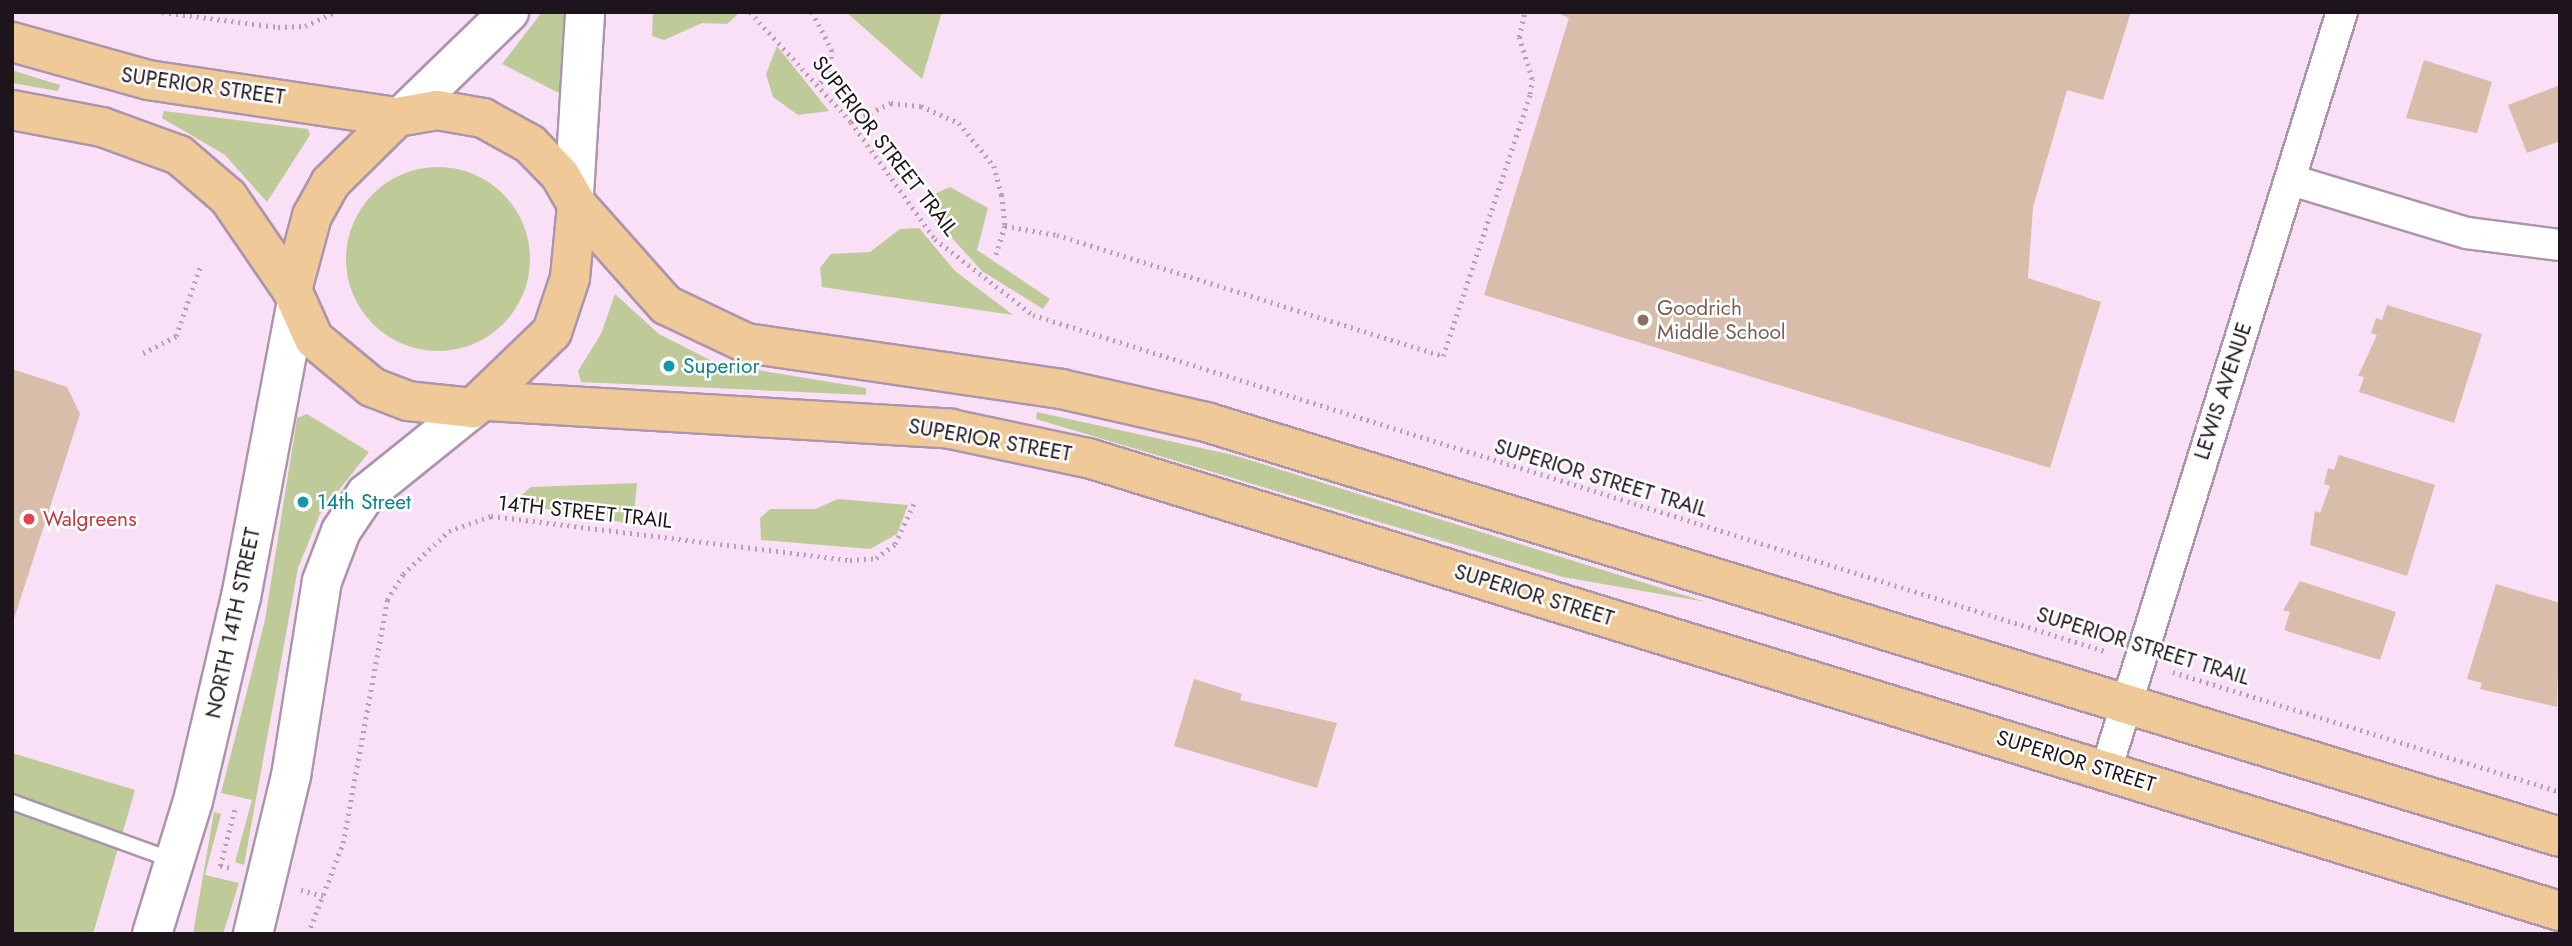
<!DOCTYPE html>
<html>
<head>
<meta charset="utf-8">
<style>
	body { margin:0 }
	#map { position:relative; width:2572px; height:946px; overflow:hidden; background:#f9e0f7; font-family:Jost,sans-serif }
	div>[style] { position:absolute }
	.green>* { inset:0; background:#beca97 }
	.round { border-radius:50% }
	.building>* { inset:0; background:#d8bdab }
	.path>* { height:4.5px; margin-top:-2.25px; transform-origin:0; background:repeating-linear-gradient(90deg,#b6a1b4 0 2px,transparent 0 7px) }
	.roads { filter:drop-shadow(2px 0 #ac95aa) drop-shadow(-2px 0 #ac95aa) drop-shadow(0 2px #ac95aa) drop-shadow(0 -2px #ac95aa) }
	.lane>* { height:14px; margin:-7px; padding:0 7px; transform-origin:7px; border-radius:7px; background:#fff }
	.street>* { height:30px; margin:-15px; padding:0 15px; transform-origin:15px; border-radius:15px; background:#fff }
	.secondary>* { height:38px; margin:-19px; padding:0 19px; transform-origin:19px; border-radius:19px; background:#fff }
	.primary>* { height:38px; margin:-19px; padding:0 19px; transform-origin:19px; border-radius:19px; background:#efca98 }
	.dots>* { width:19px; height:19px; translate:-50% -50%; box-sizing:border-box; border:4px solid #fff; border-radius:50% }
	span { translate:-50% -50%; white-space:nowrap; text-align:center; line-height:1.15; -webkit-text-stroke:5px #fff; paint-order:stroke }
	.street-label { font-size:21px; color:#1d141c }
	.education-label { font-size:21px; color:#785e54 }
	.left { translate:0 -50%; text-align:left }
	.culture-label { font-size:21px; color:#0d838f }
	.health-label { font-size:21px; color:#be3a42 }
	.frame { position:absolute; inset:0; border:14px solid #1d141c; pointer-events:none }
</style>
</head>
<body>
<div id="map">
	<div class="green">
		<i style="clip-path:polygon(542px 12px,568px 12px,564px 90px,559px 93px,502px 64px)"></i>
		<i style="clip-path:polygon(653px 12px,736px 12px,738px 14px,727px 24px,702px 23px,664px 40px,652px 36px)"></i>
		<i style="clip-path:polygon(846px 12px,942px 12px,922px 79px)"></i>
		<i style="clip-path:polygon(777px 46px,829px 111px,798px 115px,773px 97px,766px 74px)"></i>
		<i style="clip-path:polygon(12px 70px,37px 78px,60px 85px,58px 91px,12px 83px)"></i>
		<i style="clip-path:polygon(164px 111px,308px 129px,310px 135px,267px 202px,225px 155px,162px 118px)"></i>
		<i class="round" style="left:346px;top:167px;width:184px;height:184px"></i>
		<i style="clip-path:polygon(950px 187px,988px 208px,977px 250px,1050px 299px,1043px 309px,982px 271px,929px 213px,935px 194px)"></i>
		<i style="clip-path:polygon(919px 228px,955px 271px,1013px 315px,822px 287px,820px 268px,831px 254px,870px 252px,900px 229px)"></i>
		<i style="clip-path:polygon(615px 294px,659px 334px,716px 363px,866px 388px,866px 395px,581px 382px,578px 371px,601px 334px)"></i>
		<i style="clip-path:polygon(1037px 412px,1233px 455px,1706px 602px,1563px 577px,1036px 419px)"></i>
		<i style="clip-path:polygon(307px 414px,369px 452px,320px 514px,298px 568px,244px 865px,235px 862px,252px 800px,221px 793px,265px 620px,297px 418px)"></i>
		<i style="clip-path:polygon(637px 483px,633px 524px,512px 503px,531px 487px)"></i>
		<i style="clip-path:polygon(838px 499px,908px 505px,897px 534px,870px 549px,761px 540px,760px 518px,770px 509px,815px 509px)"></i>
		<i style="clip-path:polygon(12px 753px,135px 790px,93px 934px,12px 934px)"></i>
		<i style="clip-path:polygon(214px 812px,221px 814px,205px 875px,239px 883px,223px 934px,193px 934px)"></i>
	</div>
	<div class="building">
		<i style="clip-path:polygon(1555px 12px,2131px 12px,2103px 100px,2067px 90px,2033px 207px,2028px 278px,2101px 302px,2050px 468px,1484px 295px,1569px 18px)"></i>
		<i style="clip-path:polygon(2424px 60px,2492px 82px,2477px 133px,2406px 118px)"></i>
		<i style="clip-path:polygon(2560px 85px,2560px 141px,2527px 153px,2508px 105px)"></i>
		<i style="clip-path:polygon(2387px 305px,2482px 334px,2454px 423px,2359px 392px,2364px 377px,2358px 376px,2377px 335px,2371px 333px,2376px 318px,2382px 320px)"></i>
		<i style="clip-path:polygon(12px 369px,67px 387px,80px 414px,13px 622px)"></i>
		<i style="clip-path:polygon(2339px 455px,2435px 485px,2407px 576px,2310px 545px,2315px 511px,2320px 513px,2330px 486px,2324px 484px,2328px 468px,2334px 470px)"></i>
		<i style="clip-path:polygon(2300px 581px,2396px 612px,2380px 660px,2284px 630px,2290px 612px,2283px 610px)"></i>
		<i style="clip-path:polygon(2496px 584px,2560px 603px,2557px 707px,2480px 689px,2482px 683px,2467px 679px)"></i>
		<i style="clip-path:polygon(1194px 679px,1242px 694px,1240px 700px,1337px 723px,1317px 788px,1174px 746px)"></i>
	</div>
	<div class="path">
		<i style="left:162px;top:12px;width:117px;rotate:7.4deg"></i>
		<i style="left:278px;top:27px;width:27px;rotate:-2deg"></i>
		<i style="left:305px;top:26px;width:33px;rotate:-25deg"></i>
		<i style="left:750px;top:12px;width:149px;rotate:47.4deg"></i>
		<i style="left:851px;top:122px;width:144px;rotate:54.3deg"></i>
		<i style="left:935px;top:239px;width:124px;rotate:37.8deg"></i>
		<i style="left:1033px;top:315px;width:1127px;rotate:17.41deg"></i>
		<i style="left:812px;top:12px;width:43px;rotate:62.2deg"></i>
		<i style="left:832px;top:50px;width:20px;rotate:96deg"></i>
		<i style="left:830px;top:70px;width:19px;rotate:126deg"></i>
		<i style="left:851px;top:122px;width:44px;rotate:-25.4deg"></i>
		<i style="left:891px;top:103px;width:30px;rotate:6deg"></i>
		<i style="left:921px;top:106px;width:42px;rotate:24.1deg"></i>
		<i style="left:959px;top:123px;width:55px;rotate:50.9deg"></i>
		<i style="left:994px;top:166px;width:30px;rotate:75deg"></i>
		<i style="left:1002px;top:195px;width:31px;rotate:84deg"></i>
		<i style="left:1005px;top:226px;width:34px;rotate:107deg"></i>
		<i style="left:1005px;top:226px;width:53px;rotate:9.8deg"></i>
		<i style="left:1057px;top:235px;width:405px;rotate:17.4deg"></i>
		<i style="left:1443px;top:356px;width:276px;rotate:-71.6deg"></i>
		<i style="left:1530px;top:94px;width:15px;rotate:-82deg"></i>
		<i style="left:1532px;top:79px;width:44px;rotate:-107.2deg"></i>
		<i style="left:1519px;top:37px;width:26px;rotate:-77deg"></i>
		<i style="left:143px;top:353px;width:37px;rotate:-27deg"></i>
		<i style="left:176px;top:336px;width:76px;rotate:-70.9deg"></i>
		<i style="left:2173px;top:672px;width:405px;rotate:17.2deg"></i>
		<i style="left:229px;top:868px;width:9px;rotate:-167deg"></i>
		<i style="left:220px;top:866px;width:60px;rotate:-75.5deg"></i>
		<i style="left:301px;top:890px;width:24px;rotate:15deg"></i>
		<i style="left:308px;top:934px;width:97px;rotate:-69deg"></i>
		<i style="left:343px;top:843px;width:247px;rotate:-79.7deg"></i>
		<i style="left:387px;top:600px;width:31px;rotate:-58deg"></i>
		<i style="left:403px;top:574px;width:63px;rotate:-43.1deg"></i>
		<i style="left:449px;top:531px;width:45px;rotate:-19.7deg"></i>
		<i style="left:491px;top:516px;width:362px;rotate:7deg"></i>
		<i style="left:850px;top:560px;width:26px;rotate:-4deg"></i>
		<i style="left:876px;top:558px;width:24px;rotate:-36deg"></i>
		<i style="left:895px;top:544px;width:47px;rotate:-65.1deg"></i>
	</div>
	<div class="roads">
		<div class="lane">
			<i style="left:12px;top:802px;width:170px;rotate:19.9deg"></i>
		</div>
		<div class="street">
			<i style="left:2291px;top:180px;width:184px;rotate:16.8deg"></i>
			<i style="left:2467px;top:233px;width:94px;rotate:7.4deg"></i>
			<i style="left:2106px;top:770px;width:794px;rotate:-72.71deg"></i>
		</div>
		<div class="secondary">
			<i style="left:407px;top:111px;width:142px;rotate:-44.1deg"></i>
			<i style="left:574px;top:194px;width:182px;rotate:-86.5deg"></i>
			<i style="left:152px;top:934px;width:139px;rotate:-72.9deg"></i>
			<i style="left:193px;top:801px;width:210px;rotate:-76.8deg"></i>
			<i style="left:241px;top:597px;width:295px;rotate:-79.3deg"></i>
			<i style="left:253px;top:934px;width:163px;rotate:-76.5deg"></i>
			<i style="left:291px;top:776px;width:197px;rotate:-81deg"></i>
			<i style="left:322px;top:581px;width:53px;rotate:-69.2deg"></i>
			<i style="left:341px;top:531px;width:45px;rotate:-56deg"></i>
			<i style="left:366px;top:494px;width:137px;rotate:-38.8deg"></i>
		</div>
		<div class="primary">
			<i style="left:12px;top:42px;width:141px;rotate:15.6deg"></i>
			<i style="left:148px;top:80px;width:252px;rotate:8.5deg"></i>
			<i style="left:12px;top:110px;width:92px;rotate:10.7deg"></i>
			<i style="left:102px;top:127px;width:82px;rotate:20deg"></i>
			<i style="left:179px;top:155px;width:65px;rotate:40.6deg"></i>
			<i style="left:228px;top:197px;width:113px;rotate:55.5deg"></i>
			<i style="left:437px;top:110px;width:47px;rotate:9.9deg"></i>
			<i style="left:483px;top:118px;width:54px;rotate:29deg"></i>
			<i style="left:530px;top:144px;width:43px;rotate:45.9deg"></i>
			<i style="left:560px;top:175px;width:34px;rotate:60deg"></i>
			<i style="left:577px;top:205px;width:73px;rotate:95.5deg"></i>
			<i style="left:570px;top:278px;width:57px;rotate:108.4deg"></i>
			<i style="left:552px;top:332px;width:110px;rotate:136.1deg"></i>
			<i style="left:473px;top:408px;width:65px;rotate:-173.9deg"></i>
			<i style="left:408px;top:401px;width:39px;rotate:-159deg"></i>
			<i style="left:372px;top:387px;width:75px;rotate:-140.4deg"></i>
			<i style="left:314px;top:339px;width:54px;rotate:-114.2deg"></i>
			<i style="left:292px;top:290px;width:77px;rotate:-74.9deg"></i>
			<i style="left:312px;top:216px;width:38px;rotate:-61deg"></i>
			<i style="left:330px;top:183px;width:94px;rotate:-44.6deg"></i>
			<i style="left:397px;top:117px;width:41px;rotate:-9.9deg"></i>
			<i style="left:577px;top:205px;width:134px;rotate:48.3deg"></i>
			<i style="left:666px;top:305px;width:89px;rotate:25.4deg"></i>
			<i style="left:746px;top:343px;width:318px;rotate:8.3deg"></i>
			<i style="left:1061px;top:389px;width:149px;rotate:12.8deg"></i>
			<i style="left:1206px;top:422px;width:1416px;rotate:17.04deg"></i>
			<i style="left:486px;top:401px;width:466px;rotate:3.4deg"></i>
			<i style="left:951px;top:429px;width:140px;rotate:12deg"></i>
			<i style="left:1088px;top:458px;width:1540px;rotate:17.11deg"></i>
		</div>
	</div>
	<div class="dots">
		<i style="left:1643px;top:320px;background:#8d6e63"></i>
		<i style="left:669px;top:366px;background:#0f9aa8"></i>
		<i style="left:303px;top:502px;background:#0f9aa8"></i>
		<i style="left:29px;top:519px;background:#e0444e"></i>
	</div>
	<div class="street-label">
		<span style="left:203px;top:86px;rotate:8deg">SUPERIOR STREET</span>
		<span style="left:885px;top:146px;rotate:52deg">SUPERIOR STREET TRAIL</span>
		<span style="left:2223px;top:391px;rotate:-72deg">LEWIS AVENUE</span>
		<span style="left:990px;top:440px;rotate:10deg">SUPERIOR STREET</span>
		<span style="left:1601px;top:478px;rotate:17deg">SUPERIOR STREET TRAIL</span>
		<span style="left:585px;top:512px;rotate:6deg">14TH STREET TRAIL</span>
		<span style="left:1534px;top:595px;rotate:17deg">SUPERIOR STREET</span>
		<span style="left:233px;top:623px;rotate:-78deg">NORTH 14TH STREET</span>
		<span style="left:2143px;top:646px;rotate:17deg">SUPERIOR STREET TRAIL</span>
		<span style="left:2076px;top:761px;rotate:17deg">SUPERIOR STREET</span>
	</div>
	<div class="education-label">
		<span class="left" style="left:1657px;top:320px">Goodrich<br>Middle School</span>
	</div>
	<div class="culture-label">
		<span class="left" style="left:683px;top:366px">Superior</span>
		<span class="left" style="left:317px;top:502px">14th Street</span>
	</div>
	<div class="health-label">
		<span class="left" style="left:43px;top:519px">Walgreens</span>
	</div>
	<div class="frame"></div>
</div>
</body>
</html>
